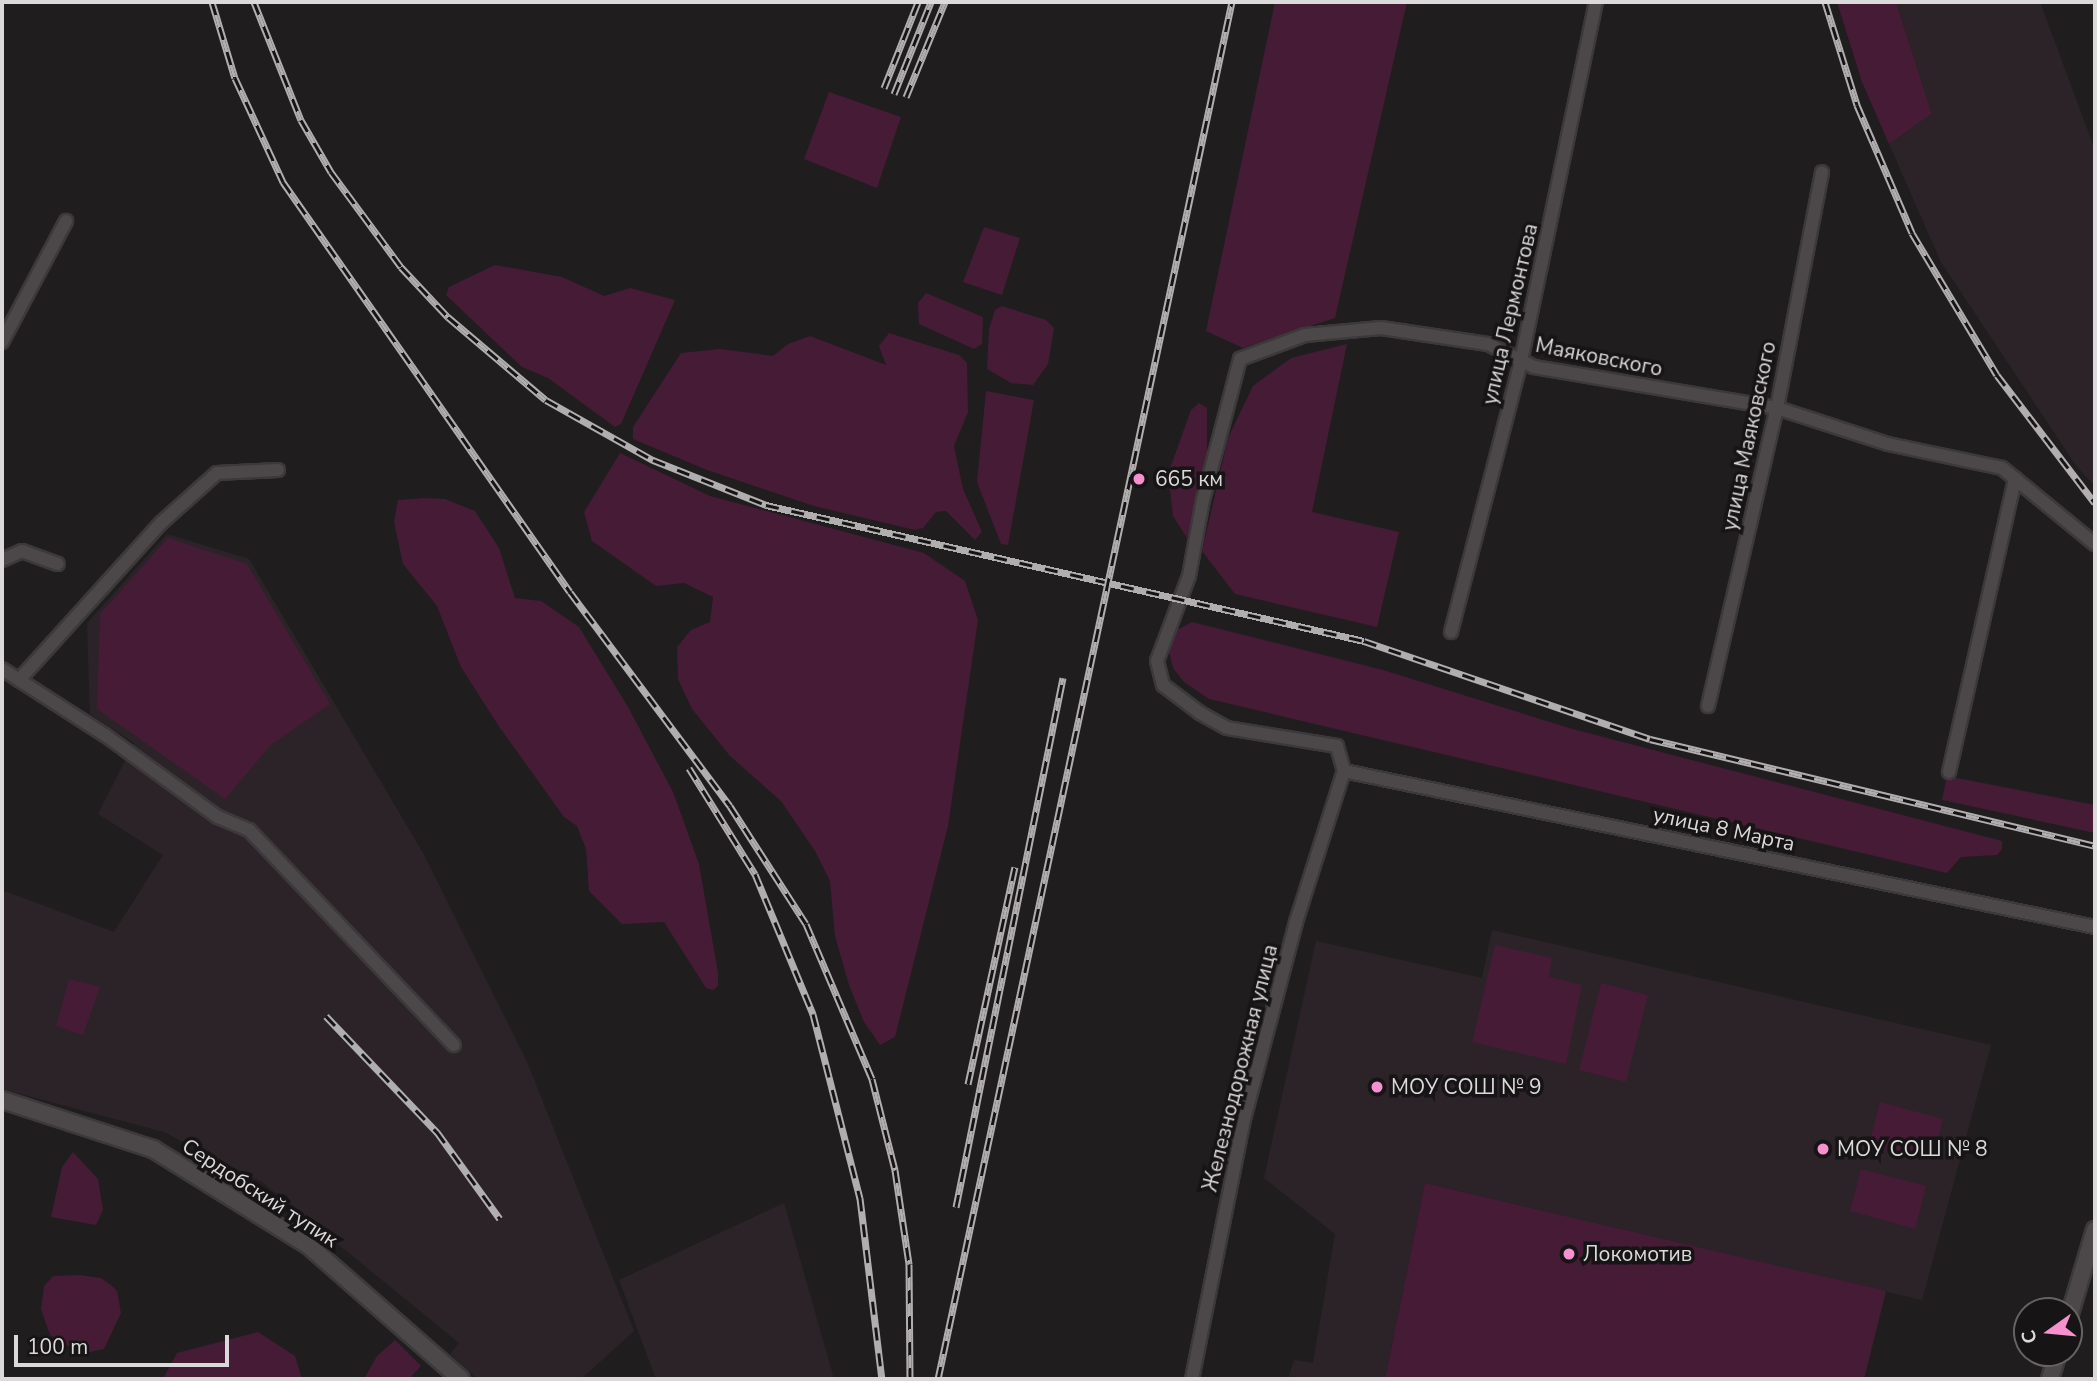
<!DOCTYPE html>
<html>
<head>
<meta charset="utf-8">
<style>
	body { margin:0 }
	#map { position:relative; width:2097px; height:1381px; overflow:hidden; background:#201d1f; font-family:"Nunito Sans",sans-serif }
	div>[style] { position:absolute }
	.built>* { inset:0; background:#2c2328 }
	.green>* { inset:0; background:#451b36 }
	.roads { filter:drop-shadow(2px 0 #3c393b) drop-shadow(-2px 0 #3c393b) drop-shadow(0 2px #3c393b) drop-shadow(0 -2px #3c393b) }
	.street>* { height:12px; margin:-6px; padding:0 6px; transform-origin:6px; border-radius:6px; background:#4c484a }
	.secondary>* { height:16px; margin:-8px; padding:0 8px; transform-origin:8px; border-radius:8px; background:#4c484a }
	.rail>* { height:7px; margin-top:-3.5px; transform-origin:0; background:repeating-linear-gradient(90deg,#171416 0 13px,#b1aeb0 0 26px); box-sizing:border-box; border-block:2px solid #b1aeb0 }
	.dots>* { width:19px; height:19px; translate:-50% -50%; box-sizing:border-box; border:4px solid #171416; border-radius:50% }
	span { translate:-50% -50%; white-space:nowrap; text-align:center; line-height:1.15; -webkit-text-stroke:7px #171416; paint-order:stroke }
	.street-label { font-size:21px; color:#dbd9da }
	.poi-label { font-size:21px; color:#dbd9da }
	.left { translate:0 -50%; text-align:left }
	.frame { position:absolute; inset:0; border:4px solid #dbd9da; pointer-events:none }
	.north { position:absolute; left:2013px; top:1297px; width:70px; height:70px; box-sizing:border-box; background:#171416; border:2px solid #656364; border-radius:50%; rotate:255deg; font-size:19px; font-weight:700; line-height:28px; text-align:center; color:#dbd9da }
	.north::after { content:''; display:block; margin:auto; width:24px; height:32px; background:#f690cf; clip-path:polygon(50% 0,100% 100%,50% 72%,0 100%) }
	.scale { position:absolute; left:14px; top:1335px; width:215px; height:32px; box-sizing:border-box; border:4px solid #dbd9da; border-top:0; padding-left:9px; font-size:21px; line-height:24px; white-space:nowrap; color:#dbd9da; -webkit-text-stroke:5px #171416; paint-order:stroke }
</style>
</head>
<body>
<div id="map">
	<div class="built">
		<i style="clip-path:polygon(1896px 2px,2040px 2px,2095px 150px,2095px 486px,2077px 467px,1941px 262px,1889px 144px,1932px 114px)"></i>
		<i style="clip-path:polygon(167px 534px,249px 559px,423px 853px,528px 1064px,634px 1331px,581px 1379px,477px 1379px,450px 1354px,459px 1343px,262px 1182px,164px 1132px,2px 1089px,2px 890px,114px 932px,163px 855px,98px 814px,134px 743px,90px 714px,87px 623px)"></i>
		<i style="clip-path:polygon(1492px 930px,1991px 1045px,1922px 1300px,1425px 1183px,1385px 1379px,1288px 1379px,1294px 1360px,1313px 1363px,1335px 1234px,1264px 1178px,1316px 941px,1482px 978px)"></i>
		<i style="clip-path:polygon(784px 1203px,834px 1379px,656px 1379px,619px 1280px)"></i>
	</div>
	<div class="green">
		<i style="clip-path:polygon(1275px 2px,1407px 2px,1335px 318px,1243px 348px,1206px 331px)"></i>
		<i style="clip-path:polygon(1837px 2px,1896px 2px,1932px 114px,1889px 144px,1862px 82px)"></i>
		<i style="clip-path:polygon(829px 92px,901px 117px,877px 188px,804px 159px)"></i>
		<i style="clip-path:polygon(984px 227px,1020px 238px,1002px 295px,963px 282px)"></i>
		<i style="clip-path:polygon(495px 265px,562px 277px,604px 296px,630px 288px,675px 300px,621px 424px,615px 427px,548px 378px,522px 367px,446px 295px,449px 287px)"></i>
		<i style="clip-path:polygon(926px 293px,983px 317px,982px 344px,974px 349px,919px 324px,918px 303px)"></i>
		<i style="clip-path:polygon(1002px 306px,1046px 320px,1054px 328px,1048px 364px,1033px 385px,1011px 383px,987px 369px,989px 329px,995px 310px)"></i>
		<i style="clip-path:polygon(889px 333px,959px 355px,967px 363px,968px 412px,954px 446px,963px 489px,982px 532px,975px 540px,946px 511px,936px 512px,923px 528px,915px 530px,814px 506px,707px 470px,633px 439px,633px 427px,681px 353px,720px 349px,773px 356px,788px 344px,810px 336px,886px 365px,879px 346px)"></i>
		<i style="clip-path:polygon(1347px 344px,1312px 512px,1399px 532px,1377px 627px,1235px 594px,1202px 551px,1228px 438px,1253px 386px,1291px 358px)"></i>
		<i style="clip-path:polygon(986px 391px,1034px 400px,1008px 545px,1001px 544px,977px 482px)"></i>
		<i style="clip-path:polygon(1199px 403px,1207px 408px,1207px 459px,1187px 538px,1173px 516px,1168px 474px,1191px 410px)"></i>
		<i style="clip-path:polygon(620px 453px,710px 496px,924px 553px,965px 581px,978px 620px,948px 826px,895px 1037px,880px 1045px,864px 1022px,849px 985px,835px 936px,830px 881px,815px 851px,781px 801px,730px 756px,692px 709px,678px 679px,677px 647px,691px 630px,710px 622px,713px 597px,684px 583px,656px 586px,592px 541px,584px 512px)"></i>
		<i style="clip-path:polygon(424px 498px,445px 499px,475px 511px,499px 548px,515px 598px,541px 601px,579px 627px,628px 707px,673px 792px,699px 864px,718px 973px,718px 986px,713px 990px,706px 988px,664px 922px,622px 924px,589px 891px,586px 849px,577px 826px,564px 817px,498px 725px,461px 667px,437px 606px,403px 564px,394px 522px,398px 500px)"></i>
		<i style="clip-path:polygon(168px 538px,247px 564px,330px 704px,272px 744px,225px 799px,97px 709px,100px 614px)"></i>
		<i style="clip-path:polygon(1192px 622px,1383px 670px,1569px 728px,2002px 841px,2002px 849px,1997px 855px,1961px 857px,1947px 873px,1209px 699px,1184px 682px,1173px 668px,1169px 651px,1177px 630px)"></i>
		<i style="clip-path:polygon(1947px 776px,2095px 805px,2095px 833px,1942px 800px)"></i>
		<i style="clip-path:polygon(1495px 945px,1552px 958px,1549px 977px,1582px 985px,1566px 1064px,1472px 1042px)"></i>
		<i style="clip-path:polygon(69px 979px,100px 987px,83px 1035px,56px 1026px)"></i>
		<i style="clip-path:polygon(1601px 983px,1648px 995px,1626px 1082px,1579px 1070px)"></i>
		<i style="clip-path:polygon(1880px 1102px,1943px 1119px,1932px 1161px,1869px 1144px)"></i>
		<i style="clip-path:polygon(73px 1152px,98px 1179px,103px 1210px,96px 1225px,51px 1217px,62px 1167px)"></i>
		<i style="clip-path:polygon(1861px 1169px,1926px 1186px,1915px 1229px,1850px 1211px)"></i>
		<i style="clip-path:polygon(1425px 1183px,1886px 1291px,1864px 1379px,1385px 1379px)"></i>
		<i style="clip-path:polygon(80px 1275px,101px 1278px,111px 1285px,117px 1291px,121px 1313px,104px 1349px,81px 1354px,50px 1335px,41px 1309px,44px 1286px,53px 1276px)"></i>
		<i style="clip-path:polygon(258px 1332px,295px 1356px,302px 1379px,163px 1379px,177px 1353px)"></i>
		<i style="clip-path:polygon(395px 1340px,421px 1366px,409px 1379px,364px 1379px,377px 1356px)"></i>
	</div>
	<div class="roads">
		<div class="street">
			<i style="left:2px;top:342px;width:137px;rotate:-62.1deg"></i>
			<i style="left:2px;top:560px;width:22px;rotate:-24deg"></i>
			<i style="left:22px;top:551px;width:38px;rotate:20deg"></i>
			<i style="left:1451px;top:632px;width:280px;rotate:-75.5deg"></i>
			<i style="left:1521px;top:361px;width:367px;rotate:-78.2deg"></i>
			<i style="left:2px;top:669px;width:122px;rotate:32.7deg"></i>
			<i style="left:105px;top:735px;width:140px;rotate:36deg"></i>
			<i style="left:218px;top:817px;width:34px;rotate:23deg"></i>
			<i style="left:249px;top:830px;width:297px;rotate:46.4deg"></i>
			<i style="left:19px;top:680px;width:212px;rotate:-47.9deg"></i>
			<i style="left:161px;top:523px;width:75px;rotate:-41.8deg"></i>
			<i style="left:217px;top:473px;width:61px;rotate:-2.8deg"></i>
			<i style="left:1708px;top:706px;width:306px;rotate:-77deg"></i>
			<i style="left:1777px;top:408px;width:240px;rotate:-79.2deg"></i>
			<i style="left:1344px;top:771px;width:26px;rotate:-106deg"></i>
			<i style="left:1337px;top:746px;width:111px;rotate:-170.7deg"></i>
			<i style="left:1227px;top:728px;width:31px;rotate:-151deg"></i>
			<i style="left:1200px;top:713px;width:46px;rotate:-142.9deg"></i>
			<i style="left:1163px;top:685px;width:25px;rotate:-104deg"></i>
			<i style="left:1157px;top:661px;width:91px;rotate:-69.4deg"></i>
			<i style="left:1189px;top:576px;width:77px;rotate:-79.6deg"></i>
			<i style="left:1203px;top:500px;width:146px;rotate:-75.3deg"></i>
			<i style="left:1240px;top:359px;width:69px;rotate:-20.3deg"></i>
			<i style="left:1305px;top:335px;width:76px;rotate:-5.3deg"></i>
			<i style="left:1381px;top:328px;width:108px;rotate:8.5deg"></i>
			<i style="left:1488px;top:344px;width:51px;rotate:26.6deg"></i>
			<i style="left:1534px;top:367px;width:246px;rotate:9.6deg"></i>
			<i style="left:1777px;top:408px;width:117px;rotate:18deg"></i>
			<i style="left:1888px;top:444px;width:116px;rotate:11.9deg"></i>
			<i style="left:2002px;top:468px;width:120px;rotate:39.3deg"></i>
			<i style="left:1344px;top:771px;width:767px;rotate:11.73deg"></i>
			<i style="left:1949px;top:772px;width:301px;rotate:-77.3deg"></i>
			<i style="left:1192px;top:1379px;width:261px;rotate:-78.7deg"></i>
			<i style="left:1243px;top:1123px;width:208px;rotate:-75.2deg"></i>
			<i style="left:1296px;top:922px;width:158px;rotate:-72.4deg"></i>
		</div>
		<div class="secondary">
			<i style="left:2px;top:1100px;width:159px;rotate:18deg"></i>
			<i style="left:153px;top:1149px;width:182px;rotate:31.8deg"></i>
			<i style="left:308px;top:1245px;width:203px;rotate:41.2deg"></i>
			<i style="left:2069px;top:1317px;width:91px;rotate:-73.4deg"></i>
			<i style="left:2050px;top:1379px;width:27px;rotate:-73deg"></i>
		</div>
	</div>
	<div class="rail">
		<i style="left:212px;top:2px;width:79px;rotate:73.2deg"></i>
		<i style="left:235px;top:78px;width:115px;rotate:65.2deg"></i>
		<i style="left:283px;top:182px;width:500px;rotate:55.01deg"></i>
		<i style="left:570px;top:592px;width:267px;rotate:53.2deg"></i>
		<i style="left:730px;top:806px;width:140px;rotate:57.2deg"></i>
		<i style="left:806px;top:924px;width:168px;rotate:66.9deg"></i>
		<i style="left:872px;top:1079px;width:94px;rotate:75.8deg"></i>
		<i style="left:895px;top:1170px;width:95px;rotate:81.5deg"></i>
		<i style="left:909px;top:1264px;width:115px;rotate:89.5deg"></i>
		<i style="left:254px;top:2px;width:127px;rotate:68.3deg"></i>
		<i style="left:301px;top:120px;width:60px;rotate:60deg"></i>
		<i style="left:331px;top:172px;width:118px;rotate:53.6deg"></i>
		<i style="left:401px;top:267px;width:69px;rotate:46.8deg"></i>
		<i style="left:448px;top:317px;width:128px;rotate:40.3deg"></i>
		<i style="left:546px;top:400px;width:123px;rotate:29.3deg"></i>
		<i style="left:653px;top:460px;width:122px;rotate:21.7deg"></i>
		<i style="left:766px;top:505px;width:613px;rotate:12.81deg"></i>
		<i style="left:1364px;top:641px;width:302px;rotate:18.9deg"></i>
		<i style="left:1650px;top:739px;width:458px;rotate:13.5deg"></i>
		<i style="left:1825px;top:2px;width:108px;rotate:72.7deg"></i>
		<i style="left:1857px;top:105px;width:139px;rotate:66.7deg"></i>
		<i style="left:1912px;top:233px;width:165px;rotate:59.1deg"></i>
		<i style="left:1997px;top:375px;width:161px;rotate:52.6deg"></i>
		<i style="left:884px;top:88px;width:92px;rotate:-68.4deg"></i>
		<i style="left:894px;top:94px;width:99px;rotate:-68.1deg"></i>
		<i style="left:906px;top:97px;width:103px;rotate:-67.7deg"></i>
		<i style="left:689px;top:768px;width:125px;rotate:58.1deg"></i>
		<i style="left:755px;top:874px;width:152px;rotate:67.5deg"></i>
		<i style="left:813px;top:1014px;width:190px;rotate:75.7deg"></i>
		<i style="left:860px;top:1198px;width:182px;rotate:83.1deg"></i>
		<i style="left:326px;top:1016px;width:161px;rotate:46.3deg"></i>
		<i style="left:437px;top:1132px;width:107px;rotate:54.1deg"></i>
		<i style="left:968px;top:1084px;width:222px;rotate:-77.8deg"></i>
		<i style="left:956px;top:1207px;width:540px;rotate:-78.57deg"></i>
		<i style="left:938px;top:1379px;width:1408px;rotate:-77.95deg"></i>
	</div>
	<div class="dots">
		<i style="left:1139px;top:479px;background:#f690cf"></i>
		<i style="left:1377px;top:1087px;background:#f690cf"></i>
		<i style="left:1823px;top:1149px;background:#f690cf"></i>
		<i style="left:1569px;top:1254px;background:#f690cf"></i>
	</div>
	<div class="street-label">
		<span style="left:1510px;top:314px;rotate:-77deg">улица Лермонтова</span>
		<span style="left:1599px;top:357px;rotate:11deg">Маяковского</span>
		<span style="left:1749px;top:436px;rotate:-78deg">улица Маяковского</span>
		<span style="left:1724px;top:829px;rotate:12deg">улица 8 Марта</span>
		<span style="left:1240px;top:1068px;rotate:-76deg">Железнодорожная улица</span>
		<span style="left:260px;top:1193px;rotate:33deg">Сердобский тупик</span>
	</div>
	<div class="poi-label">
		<span class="left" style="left:1155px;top:479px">665 км</span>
		<span class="left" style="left:1391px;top:1087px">МОУ СОШ № 9</span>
		<span class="left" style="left:1837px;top:1149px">МОУ СОШ № 8</span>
		<span class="left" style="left:1583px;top:1254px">Локомотив</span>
	</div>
	<div class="frame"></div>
	<div class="north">С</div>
	<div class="scale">100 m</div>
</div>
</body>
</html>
